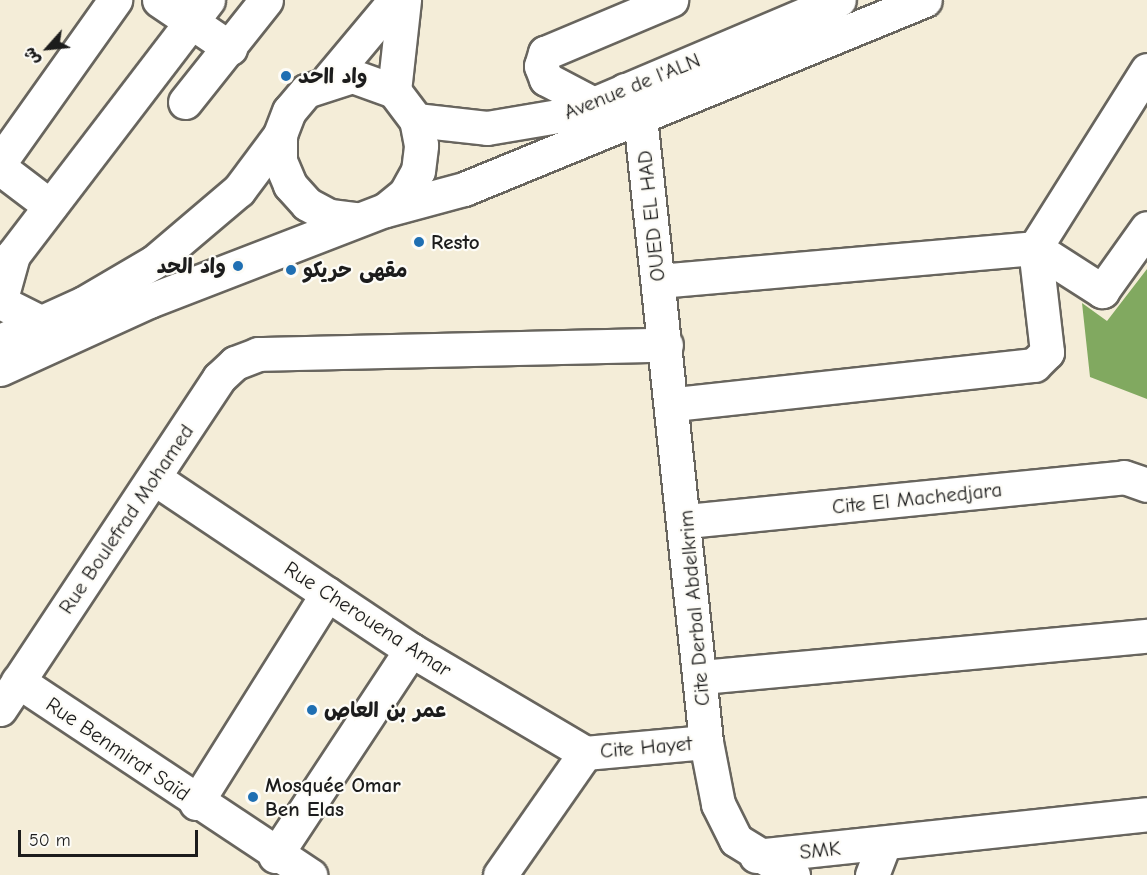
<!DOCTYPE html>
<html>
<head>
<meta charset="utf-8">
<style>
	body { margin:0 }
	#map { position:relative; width:1147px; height:875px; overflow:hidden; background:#f4edd8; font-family:"Comic Neue","Playpen Sans Arabic",sans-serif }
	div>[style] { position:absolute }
	.forest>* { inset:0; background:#81a960 }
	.roads { filter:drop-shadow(2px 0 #68655e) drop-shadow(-2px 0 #68655e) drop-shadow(0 2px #68655e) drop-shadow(0 -2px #68655e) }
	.minor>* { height:33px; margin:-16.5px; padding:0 16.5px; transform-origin:16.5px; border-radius:16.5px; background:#fff }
	.major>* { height:33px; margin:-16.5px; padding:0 16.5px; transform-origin:16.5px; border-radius:16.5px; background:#fff }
	.dots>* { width:16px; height:16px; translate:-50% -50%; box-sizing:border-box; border:3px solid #fdfcf7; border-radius:50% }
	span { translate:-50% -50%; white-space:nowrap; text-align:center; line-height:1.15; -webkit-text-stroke:4.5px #fdfcf7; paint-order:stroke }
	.poi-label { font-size:21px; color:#1c1c1c; font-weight:700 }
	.left { translate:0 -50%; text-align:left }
	.right { translate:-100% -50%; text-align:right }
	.street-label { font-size:21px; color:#1c1c1c }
	.north { position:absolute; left:18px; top:18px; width:60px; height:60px; -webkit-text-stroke:4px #fdfcf7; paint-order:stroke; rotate:243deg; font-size:16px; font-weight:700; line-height:24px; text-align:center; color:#1c1c1c }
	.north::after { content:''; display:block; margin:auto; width:21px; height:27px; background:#1c1c1c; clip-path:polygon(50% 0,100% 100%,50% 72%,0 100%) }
	.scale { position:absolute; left:18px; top:830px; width:180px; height:27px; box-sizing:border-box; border:3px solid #1c1c1c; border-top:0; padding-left:8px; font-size:18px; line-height:21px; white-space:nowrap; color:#1c1c1c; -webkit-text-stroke:4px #fdfcf7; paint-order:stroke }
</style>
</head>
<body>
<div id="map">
	<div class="forest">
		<i style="clip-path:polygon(1147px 269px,1147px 399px,1090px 377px,1082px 303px,1107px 321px)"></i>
	</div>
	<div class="roads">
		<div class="minor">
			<i style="left:159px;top:0;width:86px;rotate:34.1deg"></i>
			<i style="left:1147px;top:70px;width:210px;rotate:122.2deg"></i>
			<i style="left:1035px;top:248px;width:80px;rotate:32.7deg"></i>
			<i style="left:1102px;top:291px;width:77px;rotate:-54.5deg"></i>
			<i style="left:185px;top:102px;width:130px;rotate:-51.5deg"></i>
			<i style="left:592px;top:103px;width:52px;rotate:-152.4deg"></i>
			<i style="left:546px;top:79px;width:14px;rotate:-111deg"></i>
			<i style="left:541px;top:66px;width:14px;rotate:-73deg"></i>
			<i style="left:545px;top:53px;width:137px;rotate:-22.8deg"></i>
			<i style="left:0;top:162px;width:199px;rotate:-54.6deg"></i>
			<i style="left:0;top:168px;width:63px;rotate:37.2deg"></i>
			<i style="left:658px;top:281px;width:378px;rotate:-5deg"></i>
			<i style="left:1035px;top:248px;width:105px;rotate:83.4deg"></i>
			<i style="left:1047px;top:352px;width:18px;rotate:135deg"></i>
			<i style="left:1034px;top:365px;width:362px;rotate:173.8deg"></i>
			<i style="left:62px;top:333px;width:69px;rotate:-153.4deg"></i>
			<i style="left:0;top:302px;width:49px;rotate:-74.5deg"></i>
			<i style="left:13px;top:255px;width:321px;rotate:-52.6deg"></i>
			<i style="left:154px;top:478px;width:309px;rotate:33.8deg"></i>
			<i style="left:411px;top:650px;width:202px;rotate:30.6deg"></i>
			<i style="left:687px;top:521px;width:439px;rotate:-5.7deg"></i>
			<i style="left:1124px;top:477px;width:24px;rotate:19deg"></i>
			<i style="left:702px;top:677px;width:447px;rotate:-5.3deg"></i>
			<i style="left:18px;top:681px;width:351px;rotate:33.6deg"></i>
			<i style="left:0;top:709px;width:397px;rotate:-56.5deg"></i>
			<i style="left:219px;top:378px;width:22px;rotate:-43deg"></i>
			<i style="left:235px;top:363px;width:25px;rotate:-21deg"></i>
			<i style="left:258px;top:354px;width:408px;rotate:-1.3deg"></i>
			<i style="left:585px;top:753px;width:121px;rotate:-5.2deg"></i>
			<i style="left:196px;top:803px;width:247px;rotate:-57.9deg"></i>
			<i style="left:275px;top:856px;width:247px;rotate:-56.6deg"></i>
			<i style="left:756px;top:856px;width:393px;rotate:-6.1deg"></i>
			<i style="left:500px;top:875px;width:149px;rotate:-55.1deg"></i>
		</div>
		<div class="major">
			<i style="left:329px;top:79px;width:103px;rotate:-50.1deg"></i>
			<i style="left:625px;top:90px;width:31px;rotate:61deg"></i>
			<i style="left:640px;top:117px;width:628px;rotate:83.97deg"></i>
			<i style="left:706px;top:742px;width:63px;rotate:79deg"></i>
			<i style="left:718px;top:804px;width:40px;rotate:63.4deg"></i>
			<i style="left:736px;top:840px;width:67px;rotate:31.6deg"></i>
			<i style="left:394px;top:91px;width:92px;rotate:-83.7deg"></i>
			<i style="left:416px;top:120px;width:71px;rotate:6.4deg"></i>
			<i style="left:487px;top:128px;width:84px;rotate:-9.6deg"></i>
			<i style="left:570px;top:114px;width:292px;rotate:-23deg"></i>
			<i style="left:386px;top:210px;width:81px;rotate:-15.1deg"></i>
			<i style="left:464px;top:189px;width:498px;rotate:-22.3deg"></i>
			<i style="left:0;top:341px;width:92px;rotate:-24.3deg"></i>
			<i style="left:84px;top:303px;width:81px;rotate:-30.4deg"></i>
			<i style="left:154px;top:262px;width:111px;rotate:-40.3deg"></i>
			<i style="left:239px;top:190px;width:69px;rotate:-53.3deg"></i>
			<i style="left:0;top:369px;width:164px;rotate:-24.5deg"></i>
			<i style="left:149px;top:301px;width:253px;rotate:-21.1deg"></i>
			<i style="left:385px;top:210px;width:26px;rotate:-39deg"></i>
			<i style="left:405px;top:194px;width:26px;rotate:-61deg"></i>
			<i style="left:418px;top:171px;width:26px;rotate:-83deg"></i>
			<i style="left:421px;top:145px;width:25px;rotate:-101deg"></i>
			<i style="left:416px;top:120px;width:36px;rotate:-127deg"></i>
			<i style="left:394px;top:91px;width:45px;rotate:-160.3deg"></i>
			<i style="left:352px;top:76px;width:48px;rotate:161.9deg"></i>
			<i style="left:306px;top:91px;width:26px;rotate:130deg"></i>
			<i style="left:289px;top:111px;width:26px;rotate:111deg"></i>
			<i style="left:280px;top:135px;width:26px;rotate:90deg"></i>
			<i style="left:280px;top:161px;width:26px;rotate:67deg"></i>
			<i style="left:290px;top:185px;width:25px;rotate:48deg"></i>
			<i style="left:307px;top:204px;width:26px;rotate:28deg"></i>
			<i style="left:330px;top:216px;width:26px;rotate:7deg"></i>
			<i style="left:872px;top:875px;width:34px;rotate:-69deg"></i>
		</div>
	</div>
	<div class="dots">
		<i style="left:286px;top:76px;background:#1f6fb2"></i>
		<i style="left:419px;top:242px;background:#1f6fb2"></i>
		<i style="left:238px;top:266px;background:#1f6fb2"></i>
		<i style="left:291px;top:270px;background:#1f6fb2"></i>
		<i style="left:312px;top:710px;background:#1f6fb2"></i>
		<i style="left:253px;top:797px;background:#1f6fb2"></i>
	</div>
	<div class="poi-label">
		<span class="left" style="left:298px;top:76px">واد ااحد</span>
		<span class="left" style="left:431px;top:242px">Resto</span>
		<span class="right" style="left:226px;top:266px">واد الحد</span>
		<span class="left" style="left:303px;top:270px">مقهى حريكو</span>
		<span class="left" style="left:324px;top:710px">عمر بن العاص</span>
		<span class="left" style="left:265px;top:797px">Mosquée Omar<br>Ben Elas</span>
	</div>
	<div class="street-label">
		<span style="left:632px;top:86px;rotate:-22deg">Avenue de l'ALN</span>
		<span style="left:651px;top:216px;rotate:-96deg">OUED EL HAD</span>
		<span style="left:917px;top:498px;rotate:-6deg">Cite El Machedjara</span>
		<span style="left:126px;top:519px;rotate:-56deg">Rue Boulefrad Mohamed</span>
		<span style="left:694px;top:608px;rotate:-95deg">Cite Derbal Abdelkrim</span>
		<span style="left:368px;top:619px;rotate:33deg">Rue Cherouena Amar</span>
		<span style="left:646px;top:747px;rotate:-5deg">Cite Hayet</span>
		<span style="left:118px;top:749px;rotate:34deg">Rue Benmirat Saïd</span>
		<span style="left:820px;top:850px;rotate:-6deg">SMK</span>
	</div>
	<div class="north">ش</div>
	<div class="scale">50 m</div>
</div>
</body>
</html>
